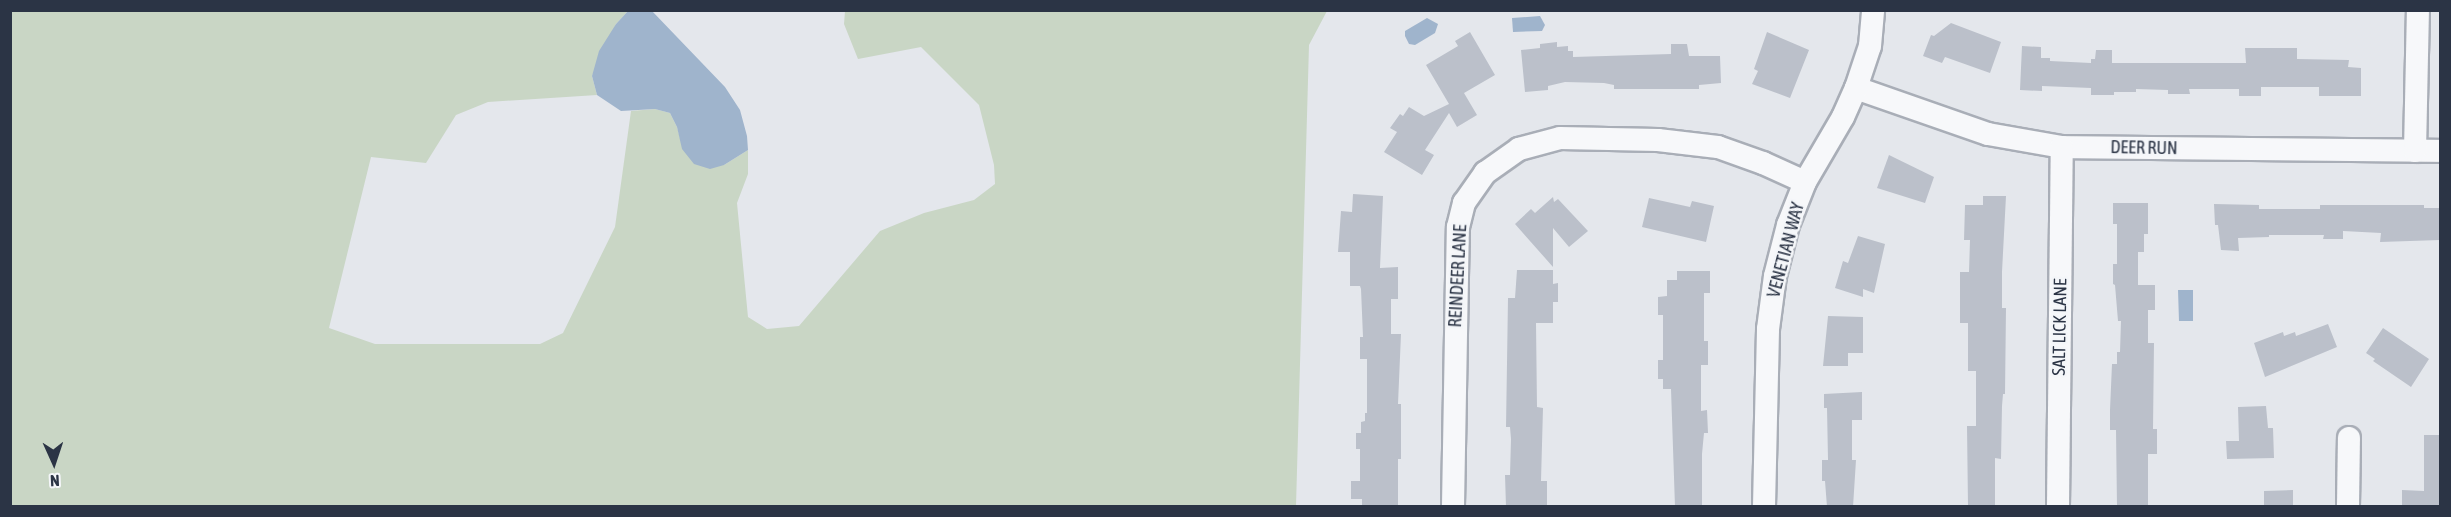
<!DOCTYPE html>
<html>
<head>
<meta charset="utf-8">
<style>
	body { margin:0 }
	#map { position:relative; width:2451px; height:517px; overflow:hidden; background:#e4e7ec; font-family:"Asap Condensed",sans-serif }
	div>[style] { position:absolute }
	.green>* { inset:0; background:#c9d6c5 }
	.water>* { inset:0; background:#9fb4cc }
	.building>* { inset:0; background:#bbc0ca }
	.roads { filter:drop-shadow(2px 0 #a9aeb7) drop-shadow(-2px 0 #a9aeb7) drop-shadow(0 2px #a9aeb7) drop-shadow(0 -2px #a9aeb7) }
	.street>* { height:22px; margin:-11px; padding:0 11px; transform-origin:11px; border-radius:11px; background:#f7f8fa }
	span { translate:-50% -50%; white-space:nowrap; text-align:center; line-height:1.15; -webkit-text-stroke:5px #f4f6f9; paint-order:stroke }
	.street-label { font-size:18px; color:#2b3445 }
	.frame { position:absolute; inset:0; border:12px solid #2b3445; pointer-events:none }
	.north { position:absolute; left:24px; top:433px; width:60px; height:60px; -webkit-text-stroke:4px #f4f6f9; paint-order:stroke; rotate:177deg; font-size:16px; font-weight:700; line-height:24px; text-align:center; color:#2b3445 }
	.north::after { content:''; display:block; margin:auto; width:21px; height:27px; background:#2b3445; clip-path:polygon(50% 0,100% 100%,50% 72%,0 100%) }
</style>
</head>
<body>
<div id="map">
	<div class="green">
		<i style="clip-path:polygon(10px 11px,628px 11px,616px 24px,592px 76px,597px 95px,488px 102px,456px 115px,426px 163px,371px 157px,329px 328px,375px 344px,540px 344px,563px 333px,615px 227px,631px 111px,655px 109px,670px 113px,677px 127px,683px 149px,724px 165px,748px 150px,748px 174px,737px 203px,748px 317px,767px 329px,799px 326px,880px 231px,924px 213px,974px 200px,995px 184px,994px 165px,979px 105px,921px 47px,858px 59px,844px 24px,845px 11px,1327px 11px,1309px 45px,1296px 506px,11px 506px)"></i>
	</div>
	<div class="water">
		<i style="clip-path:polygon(628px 11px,652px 11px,725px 87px,740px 110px,747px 136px,748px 150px,724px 165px,710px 169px,694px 164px,682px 149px,677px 127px,670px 113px,655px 109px,621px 111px,597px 95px,592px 76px,599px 51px,616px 24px)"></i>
		<i style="clip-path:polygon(1540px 16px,1545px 25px,1542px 31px,1513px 32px,1512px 18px)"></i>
		<i style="clip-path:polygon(1427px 18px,1438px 24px,1435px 33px,1415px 45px,1409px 44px,1405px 36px,1405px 31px)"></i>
		<i style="clip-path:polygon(2178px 290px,2193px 290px,2193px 321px,2179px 321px)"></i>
	</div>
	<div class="building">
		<i style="clip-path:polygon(1951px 23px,2001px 42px,1990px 73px,1945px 57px,1942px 63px,1923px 56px,1931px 35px,1934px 36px)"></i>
		<i style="clip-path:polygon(1470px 32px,1495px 75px,1464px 93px,1477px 115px,1457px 127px,1449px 113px,1425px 150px,1434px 155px,1422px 175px,1384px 152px,1397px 132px,1390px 128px,1400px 114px,1403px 116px,1409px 107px,1424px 116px,1449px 104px,1426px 65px,1458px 46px,1455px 41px)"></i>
		<i style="clip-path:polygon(1767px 32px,1809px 50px,1790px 98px,1752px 84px,1758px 71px,1754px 69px)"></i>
		<i style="clip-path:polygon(1557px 42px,1557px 47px,1568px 46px,1568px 51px,1573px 51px,1573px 57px,1671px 54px,1671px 44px,1687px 44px,1689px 56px,1720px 56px,1721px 83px,1699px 85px,1699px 89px,1614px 89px,1614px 85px,1604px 83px,1565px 82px,1548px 86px,1548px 90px,1525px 92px,1521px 50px,1540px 48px,1540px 44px)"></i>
		<i style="clip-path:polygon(2022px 46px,2041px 47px,2041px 58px,2050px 58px,2050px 61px,2091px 63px,2091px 59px,2095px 59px,2096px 50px,2112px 50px,2112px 63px,2246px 63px,2245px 48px,2297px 48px,2297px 59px,2349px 60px,2348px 67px,2361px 68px,2361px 96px,2319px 96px,2319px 87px,2261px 87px,2261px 96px,2239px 96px,2239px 89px,2189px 89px,2190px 94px,2168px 94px,2168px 90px,2136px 89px,2136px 92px,2114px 92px,2114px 95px,2091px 95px,2091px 88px,2042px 86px,2042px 91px,2020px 90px)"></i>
		<i style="clip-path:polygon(1889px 155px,1934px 177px,1925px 203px,1877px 188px)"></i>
		<i style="clip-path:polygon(1353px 194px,1383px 196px,1380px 268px,1398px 267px,1398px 299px,1391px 299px,1391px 334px,1401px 334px,1398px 404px,1401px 404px,1401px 459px,1398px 459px,1398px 507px,1362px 507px,1362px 499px,1351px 499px,1351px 481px,1360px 481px,1360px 449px,1356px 449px,1356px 433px,1361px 433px,1361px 422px,1365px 421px,1365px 413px,1367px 413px,1367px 359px,1360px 359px,1360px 337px,1363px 337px,1361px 289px,1360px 286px,1350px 286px,1350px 252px,1338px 252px,1341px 211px,1352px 212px)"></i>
		<i style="clip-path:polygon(1983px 196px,2006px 196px,2002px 272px,2002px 308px,2006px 308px,2005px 394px,2003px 394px,2002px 406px,2001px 459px,1995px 458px,1995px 507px,1968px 507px,1967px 426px,1976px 426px,1976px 371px,1968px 371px,1968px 323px,1960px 323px,1960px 272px,1969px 272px,1970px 240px,1964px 240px,1965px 205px,1983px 205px)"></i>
		<i style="clip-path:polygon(1553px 197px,1554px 202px,1558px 199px,1588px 231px,1569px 247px,1553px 228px,1553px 267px,1515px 224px,1531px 209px,1535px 213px)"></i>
		<i style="clip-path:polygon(1649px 198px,1690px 207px,1692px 201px,1714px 206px,1706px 242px,1642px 227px)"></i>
		<i style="clip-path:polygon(2113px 203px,2148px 203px,2148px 234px,2144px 234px,2144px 252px,2138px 252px,2138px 285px,2155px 285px,2155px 310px,2148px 310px,2148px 343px,2154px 343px,2153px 429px,2157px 429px,2157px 454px,2148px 454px,2148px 507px,2117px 507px,2116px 430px,2110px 430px,2110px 410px,2112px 364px,2117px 364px,2117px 352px,2120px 352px,2121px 321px,2118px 321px,2115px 285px,2113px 284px,2113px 264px,2117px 264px,2117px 224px,2113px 224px)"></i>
		<i style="clip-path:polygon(2214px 204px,2259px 205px,2259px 209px,2320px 209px,2320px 205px,2424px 205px,2424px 208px,2440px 208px,2440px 240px,2380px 242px,2381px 233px,2343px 231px,2343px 239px,2323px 239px,2324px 235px,2269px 235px,2269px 237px,2238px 238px,2239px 251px,2221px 250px,2218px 225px,2215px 225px)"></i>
		<i style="clip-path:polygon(1858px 236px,1885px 244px,1874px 293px,1863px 289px,1863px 297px,1835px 288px,1843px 261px,1848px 263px)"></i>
		<i style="clip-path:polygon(1517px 270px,1553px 270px,1553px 284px,1558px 283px,1558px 302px,1553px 302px,1553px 323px,1536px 323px,1537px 407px,1543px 408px,1541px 481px,1547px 481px,1547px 507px,1506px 507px,1505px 475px,1510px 475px,1511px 439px,1510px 427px,1506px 427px,1508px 298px,1515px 298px)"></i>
		<i style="clip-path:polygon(1677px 271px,1710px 271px,1710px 293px,1704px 293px,1704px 341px,1708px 341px,1708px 365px,1701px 365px,1701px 411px,1707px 410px,1708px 433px,1704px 433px,1702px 454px,1702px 507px,1675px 507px,1671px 389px,1663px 389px,1663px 379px,1658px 379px,1658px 360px,1663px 360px,1663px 315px,1658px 315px,1658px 297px,1667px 296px,1667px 280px,1677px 280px)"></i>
		<i style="clip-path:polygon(1828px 316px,1863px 317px,1863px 353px,1848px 353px,1848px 366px,1823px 366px)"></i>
		<i style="clip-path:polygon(2328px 324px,2337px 347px,2265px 377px,2254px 343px,2283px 332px,2284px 336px,2295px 332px,2296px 336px)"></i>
		<i style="clip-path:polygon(2383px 328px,2429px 359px,2411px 387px,2373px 361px,2375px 359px,2366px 353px)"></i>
		<i style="clip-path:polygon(1862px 392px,1862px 420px,1852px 420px,1852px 460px,1856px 460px,1853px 507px,1827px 507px,1825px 481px,1822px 481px,1822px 460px,1828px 460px,1827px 408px,1824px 408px,1824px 394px)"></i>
		<i style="clip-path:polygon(2266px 406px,2268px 428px,2273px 428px,2274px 458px,2227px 459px,2226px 441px,2239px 441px,2238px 407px)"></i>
		<i style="clip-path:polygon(2424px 435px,2440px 435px,2440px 507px,2402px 507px,2402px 490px,2424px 491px)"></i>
		<i style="clip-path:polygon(2293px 490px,2293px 507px,2264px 507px,2264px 491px)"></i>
	</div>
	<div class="roads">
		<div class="street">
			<i style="left:1856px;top:88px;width:140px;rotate:19.2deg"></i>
			<i style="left:1988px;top:134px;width:75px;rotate:10deg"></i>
			<i style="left:2062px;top:147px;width:378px;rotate:0.6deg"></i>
			<i style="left:2415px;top:151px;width:141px;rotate:-88.8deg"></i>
			<i style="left:1453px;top:506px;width:279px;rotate:-89deg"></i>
			<i style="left:1458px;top:227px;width:25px;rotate:-76deg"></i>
			<i style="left:1464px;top:203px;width:37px;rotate:-55deg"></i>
			<i style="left:1485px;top:173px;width:42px;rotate:-35.2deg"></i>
			<i style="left:1519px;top:149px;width:42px;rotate:-15deg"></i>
			<i style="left:1560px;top:138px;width:98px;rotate:1.2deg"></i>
			<i style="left:1658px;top:140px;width:60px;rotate:6.7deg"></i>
			<i style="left:1718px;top:147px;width:48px;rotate:19.6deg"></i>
			<i style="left:1763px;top:163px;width:46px;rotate:24.3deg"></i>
			<i style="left:1764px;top:506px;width:177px;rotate:-88.7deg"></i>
			<i style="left:1768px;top:329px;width:53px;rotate:-82.5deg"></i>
			<i style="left:1775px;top:276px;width:53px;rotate:-75.7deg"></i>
			<i style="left:1788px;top:225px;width:46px;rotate:-68.4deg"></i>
			<i style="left:1805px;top:182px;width:75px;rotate:-59.7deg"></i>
			<i style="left:1843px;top:117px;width:32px;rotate:-66deg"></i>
			<i style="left:1856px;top:88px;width:44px;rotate:-71.6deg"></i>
			<i style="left:1870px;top:46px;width:36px;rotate:-85deg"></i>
			<i style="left:2058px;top:506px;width:359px;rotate:-89.4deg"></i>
			<i style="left:2348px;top:506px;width:68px;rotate:-89.2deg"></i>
		</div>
	</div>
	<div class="street-label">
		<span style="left:2144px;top:148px;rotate:1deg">DEER RUN</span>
		<span style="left:1786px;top:250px;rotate:-75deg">VENETIAN WAY</span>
		<span style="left:1458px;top:276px;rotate:-87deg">REINDEER LANE</span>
		<span style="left:2060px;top:327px;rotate:-89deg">SALT LICK LANE</span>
	</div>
	<div class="frame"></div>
	<div class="north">N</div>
</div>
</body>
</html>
